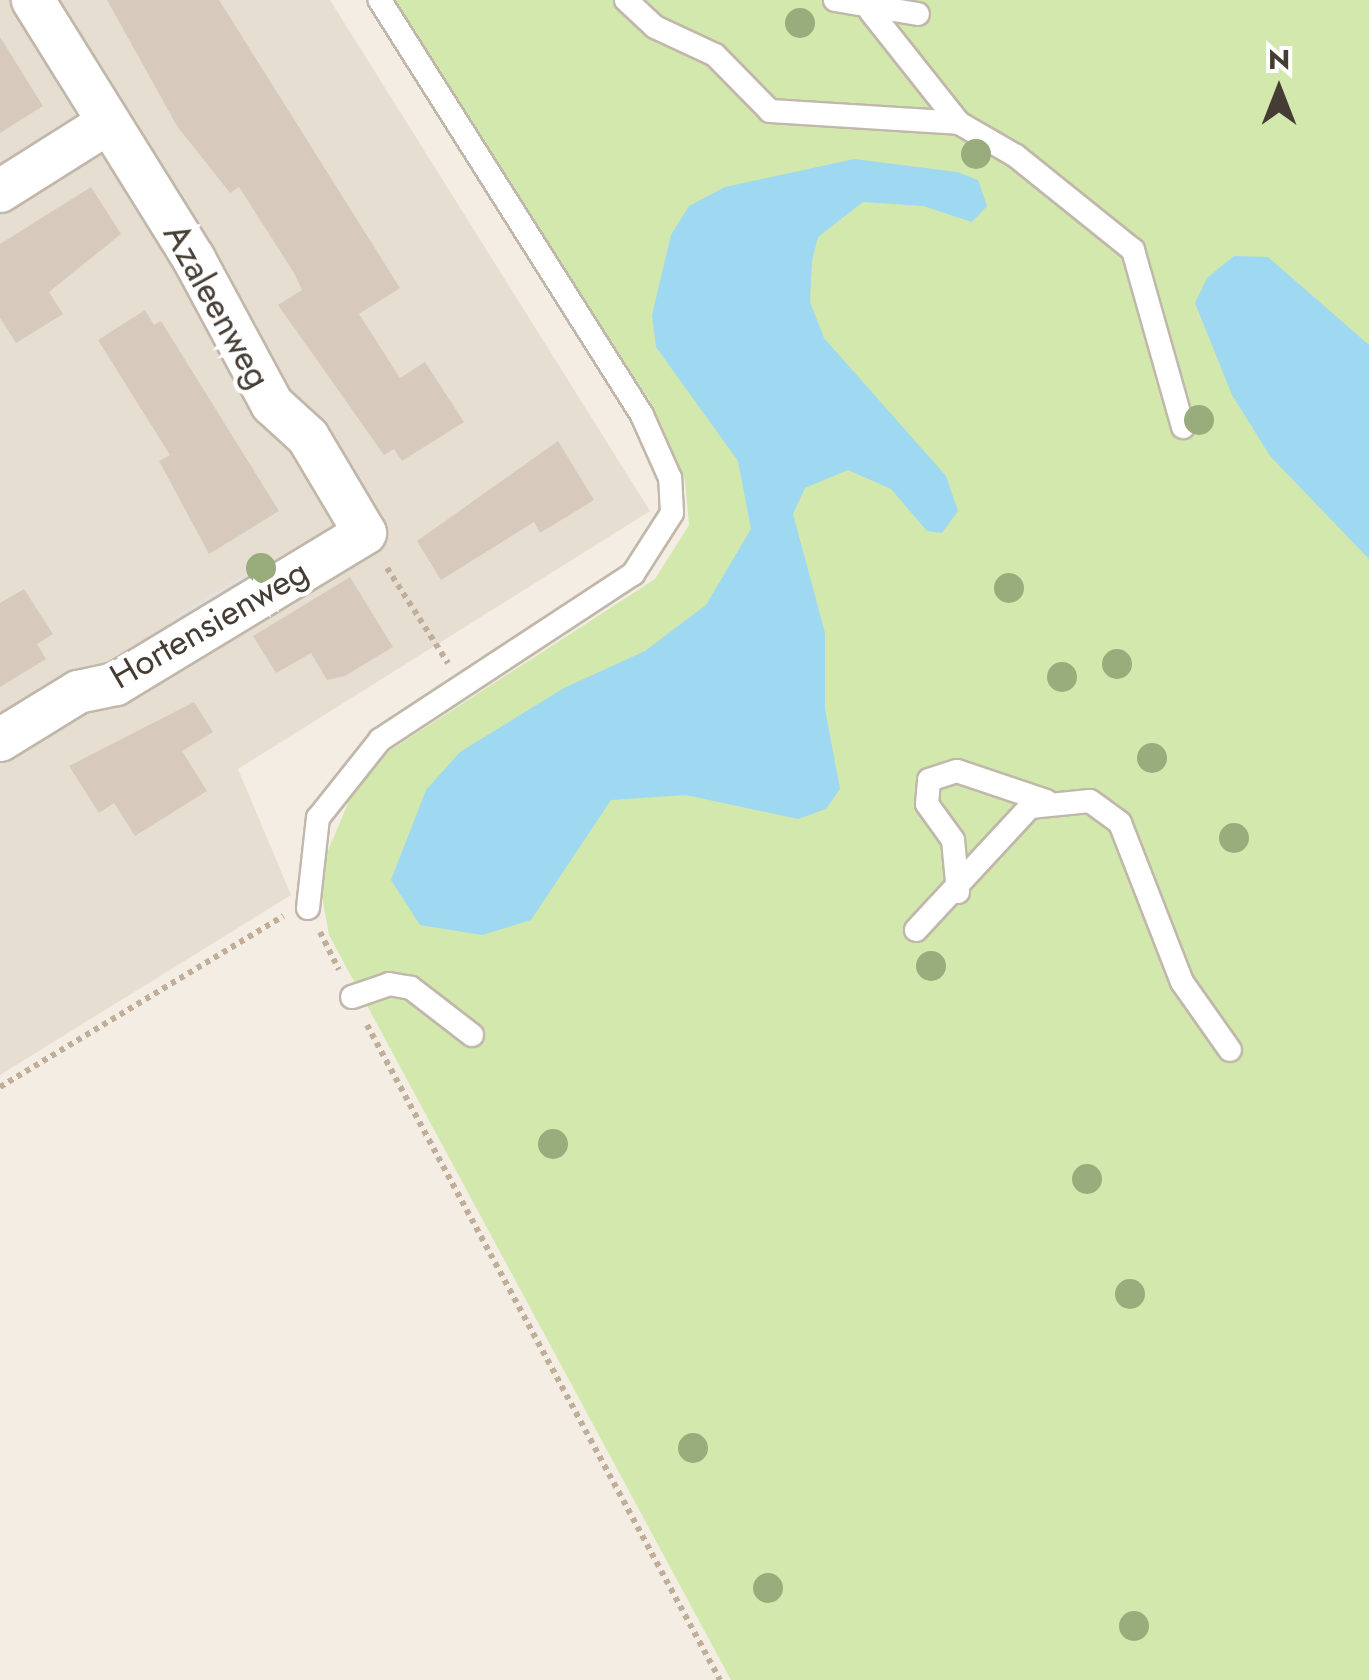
<!DOCTYPE html>
<html>
<head>
<meta charset="utf-8">
<style>
	body { margin:0 }
	#map { position:relative; width:1369px; height:1680px; overflow:hidden; background:#f3ede4; font-family:Jost,sans-serif }
	div>[style] { position:absolute }
	.residential>* { inset:0; background:#e7ded2 }
	.green>* { inset:0; background:#d3e8ac }
	.parking>* { inset:0; background:#e3e0dd }
	.water>* { inset:0; background:#9fd8f1 }
	.building>* { inset:0; background:#d7cabd }
	.path>* { height:6px; margin-top:-3px; transform-origin:0; background:repeating-linear-gradient(90deg,#c0ae98 0 5px,transparent 0 10px) }
	.roads { filter:drop-shadow(2px 0 #c1b7aa) drop-shadow(-2px 0 #c1b7aa) drop-shadow(0 2px #c1b7aa) drop-shadow(0 -2px #c1b7aa) }
	.lane>* { height:22px; margin:-11px; padding:0 11px; transform-origin:11px; border-radius:11px; background:#fff }
	.street>* { height:42px; margin:-21px; padding:0 21px; transform-origin:21px; border-radius:21px; background:#fff }
	.trees>* { width:30px; height:30px; margin:-15px; border-radius:50%; background:#98ac7c }
	span { translate:-50% -50%; white-space:nowrap; text-align:center; line-height:1.15; -webkit-text-stroke:9px #fff; paint-order:stroke }
	.street-label { font-size:35px; color:#453d34 }
	.north { position:absolute; left:1229px; top:40px; width:100px; height:100px; -webkit-text-stroke:8px #fff; paint-order:stroke; rotate:0deg; font-size:28px; font-weight:700; line-height:40px; text-align:center; color:#453d34 }
	.north::after { content:''; display:block; margin:auto; width:35px; height:45px; background:#453d34; clip-path:polygon(50% 0,100% 100%,50% 72%,0 100%) }
</style>
</head>
<body>
<div id="map">
	<div class="residential">
		<i style="clip-path:polygon(0 0,330px 0,650px 511px,238px 769px,291px 895px,0 1075px)"></i>
	</div>
	<div class="green">
		<i style="clip-path:polygon(389px 0,1369px 0,1369px 1680px,731px 1680px,329px 935px,318px 874px,363px 768px,655px 579px,689px 525px,685px 480px,649px 400px)"></i>
	</div>
	<div class="parking">
		<i style="clip-path:polygon(252px 568px,258px 578px,176px 629px,170px 620px)"></i>
	</div>
	<div class="water">
		<i style="clip-path:polygon(854px 159px,957px 172px,978px 180px,987px 206px,972px 222px,923px 206px,863px 202px,818px 237px,812px 261px,810px 302px,824px 338px,946px 476px,958px 511px,942px 533px,927px 531px,891px 489px,848px 470px,805px 488px,793px 514px,825px 633px,825px 709px,840px 789px,826px 809px,798px 819px,686px 795px,611px 800px,531px 920px,482px 935px,420px 925px,391px 880px,426px 790px,460px 752px,564px 688px,645px 651px,706px 605px,751px 529px,738px 461px,656px 347px,652px 315px,671px 235px,689px 206px,725px 187px)"></i>
		<i style="clip-path:polygon(1234px 256px,1268px 257px,1369px 345px,1369px 559px,1270px 456px,1232px 395px,1195px 303px,1207px 278px)"></i>
	</div>
	<div class="building">
		<i style="clip-path:polygon(107px 0,219px 0,400px 288px,359px 314px,400px 378px,425px 362px,464px 422px,402px 461px,394px 449px,384px 455px,278px 305px,302px 290px,294px 273px,239px 187px,230px 193px,177px 126px)"></i>
		<i style="clip-path:polygon(0 37px,43px 106px,0 133px)"></i>
		<i style="clip-path:polygon(91px 187px,121px 234px,49px 292px,63px 314px,16px 343px,0 318px,0 244px)"></i>
		<i style="clip-path:polygon(145px 310px,154px 325px,161px 321px,279px 511px,209px 554px,159px 461px,170px 455px,98px 340px)"></i>
		<i style="clip-path:polygon(558px 441px,594px 500px,540px 533px,534px 522px,441px 580px,417px 541px)"></i>
		<i style="clip-path:polygon(350px 577px,393px 647px,345px 676px,327px 680px,311px 653px,276px 673px,253px 636px)"></i>
		<i style="clip-path:polygon(24px 589px,53px 634px,37px 644px,46px 659px,0 687px,0 603px)"></i>
		<i style="clip-path:polygon(194px 702px,213px 732px,182px 751px,207px 791px,135px 836px,114px 803px,99px 813px,69px 766px)"></i>
	</div>
	<div class="path">
		<i style="left:387px;top:568px;width:113px;rotate:57.3deg"></i>
		<i style="left:320px;top:932px;width:42px;rotate:63.4deg"></i>
		<i style="left:367px;top:1025px;width:744px;rotate:61.68deg"></i>
		<i style="left:0;top:1087px;width:331px;rotate:-31.1deg"></i>
	</div>
	<div class="roads">
		<div class="lane">
			<i style="left:626px;top:0;width:40px;rotate:43deg"></i>
			<i style="left:655px;top:27px;width:66px;rotate:25deg"></i>
			<i style="left:715px;top:55px;width:78px;rotate:45.5deg"></i>
			<i style="left:770px;top:111px;width:189px;rotate:3.6deg"></i>
			<i style="left:835px;top:0;width:84px;rotate:9.6deg"></i>
			<i style="left:871px;top:12px;width:142px;rotate:51.6deg"></i>
			<i style="left:959px;top:123px;width:66px;rotate:30.1deg"></i>
			<i style="left:1016px;top:156px;width:150px;rotate:38.8deg"></i>
			<i style="left:1133px;top:250px;width:184px;rotate:74.2deg"></i>
			<i style="left:958px;top:892px;width:52px;rotate:-95.5deg"></i>
			<i style="left:953px;top:840px;width:44px;rotate:-125.8deg"></i>
			<i style="left:927px;top:804px;width:24px;rotate:-85deg"></i>
			<i style="left:929px;top:780px;width:29px;rotate:-18deg"></i>
			<i style="left:957px;top:771px;width:94px;rotate:18.6deg"></i>
			<i style="left:308px;top:908px;width:91px;rotate:-83.7deg"></i>
			<i style="left:318px;top:818px;width:100px;rotate:-51.5deg"></i>
			<i style="left:380px;top:740px;width:303px;rotate:-33.3deg"></i>
			<i style="left:633px;top:574px;width:72px;rotate:-57.4deg"></i>
			<i style="left:672px;top:513px;width:35px;rotate:-93deg"></i>
			<i style="left:670px;top:478px;width:69px;rotate:-114deg"></i>
			<i style="left:642px;top:415px;width:491px;rotate:-122.3deg"></i>
			<i style="left:916px;top:930px;width:168px;rotate:-47.2deg"></i>
			<i style="left:1030px;top:807px;width:60px;rotate:-5.7deg"></i>
			<i style="left:1090px;top:801px;width:37px;rotate:36deg"></i>
			<i style="left:1120px;top:823px;width:171px;rotate:68.7deg"></i>
			<i style="left:1182px;top:982px;width:83px;rotate:54.8deg"></i>
			<i style="left:352px;top:997px;width:39px;rotate:-19deg"></i>
			<i style="left:389px;top:984px;width:22px;rotate:10deg"></i>
			<i style="left:411px;top:988px;width:77px;rotate:37.6deg"></i>
		</div>
		<div class="street">
			<i style="left:0;top:191px;width:128px;rotate:-32.2deg"></i>
			<i style="left:0;top:740px;width:92px;rotate:-31.6deg"></i>
			<i style="left:78px;top:692px;width:39px;rotate:-12deg"></i>
			<i style="left:116px;top:684px;width:291px;rotate:-31.2deg"></i>
			<i style="left:365px;top:533px;width:112px;rotate:-120.7deg"></i>
			<i style="left:308px;top:437px;width:49px;rotate:-137.5deg"></i>
			<i style="left:272px;top:404px;width:165px;rotate:-118.3deg"></i>
			<i style="left:194px;top:259px;width:305px;rotate:-121.9deg"></i>
		</div>
	</div>
	<div class="trees">
		<i style="left:800px;top:23px"></i>
		<i style="left:976px;top:154px"></i>
		<i style="left:1199px;top:420px"></i>
		<i style="left:261px;top:568px"></i>
		<i style="left:1009px;top:588px"></i>
		<i style="left:1117px;top:664px"></i>
		<i style="left:1062px;top:677px"></i>
		<i style="left:1152px;top:758px"></i>
		<i style="left:1234px;top:838px"></i>
		<i style="left:931px;top:966px"></i>
		<i style="left:553px;top:1144px"></i>
		<i style="left:1087px;top:1179px"></i>
		<i style="left:1130px;top:1294px"></i>
		<i style="left:693px;top:1448px"></i>
		<i style="left:768px;top:1588px"></i>
		<i style="left:1134px;top:1626px"></i>
	</div>
	<div class="street-label">
		<span style="left:217px;top:306px;rotate:61deg">Azaleenweg</span>
		<span style="left:209px;top:624px;rotate:-30deg">Hortensienweg</span>
	</div>
	<div class="north">N</div>
</div>
</body>
</html>
